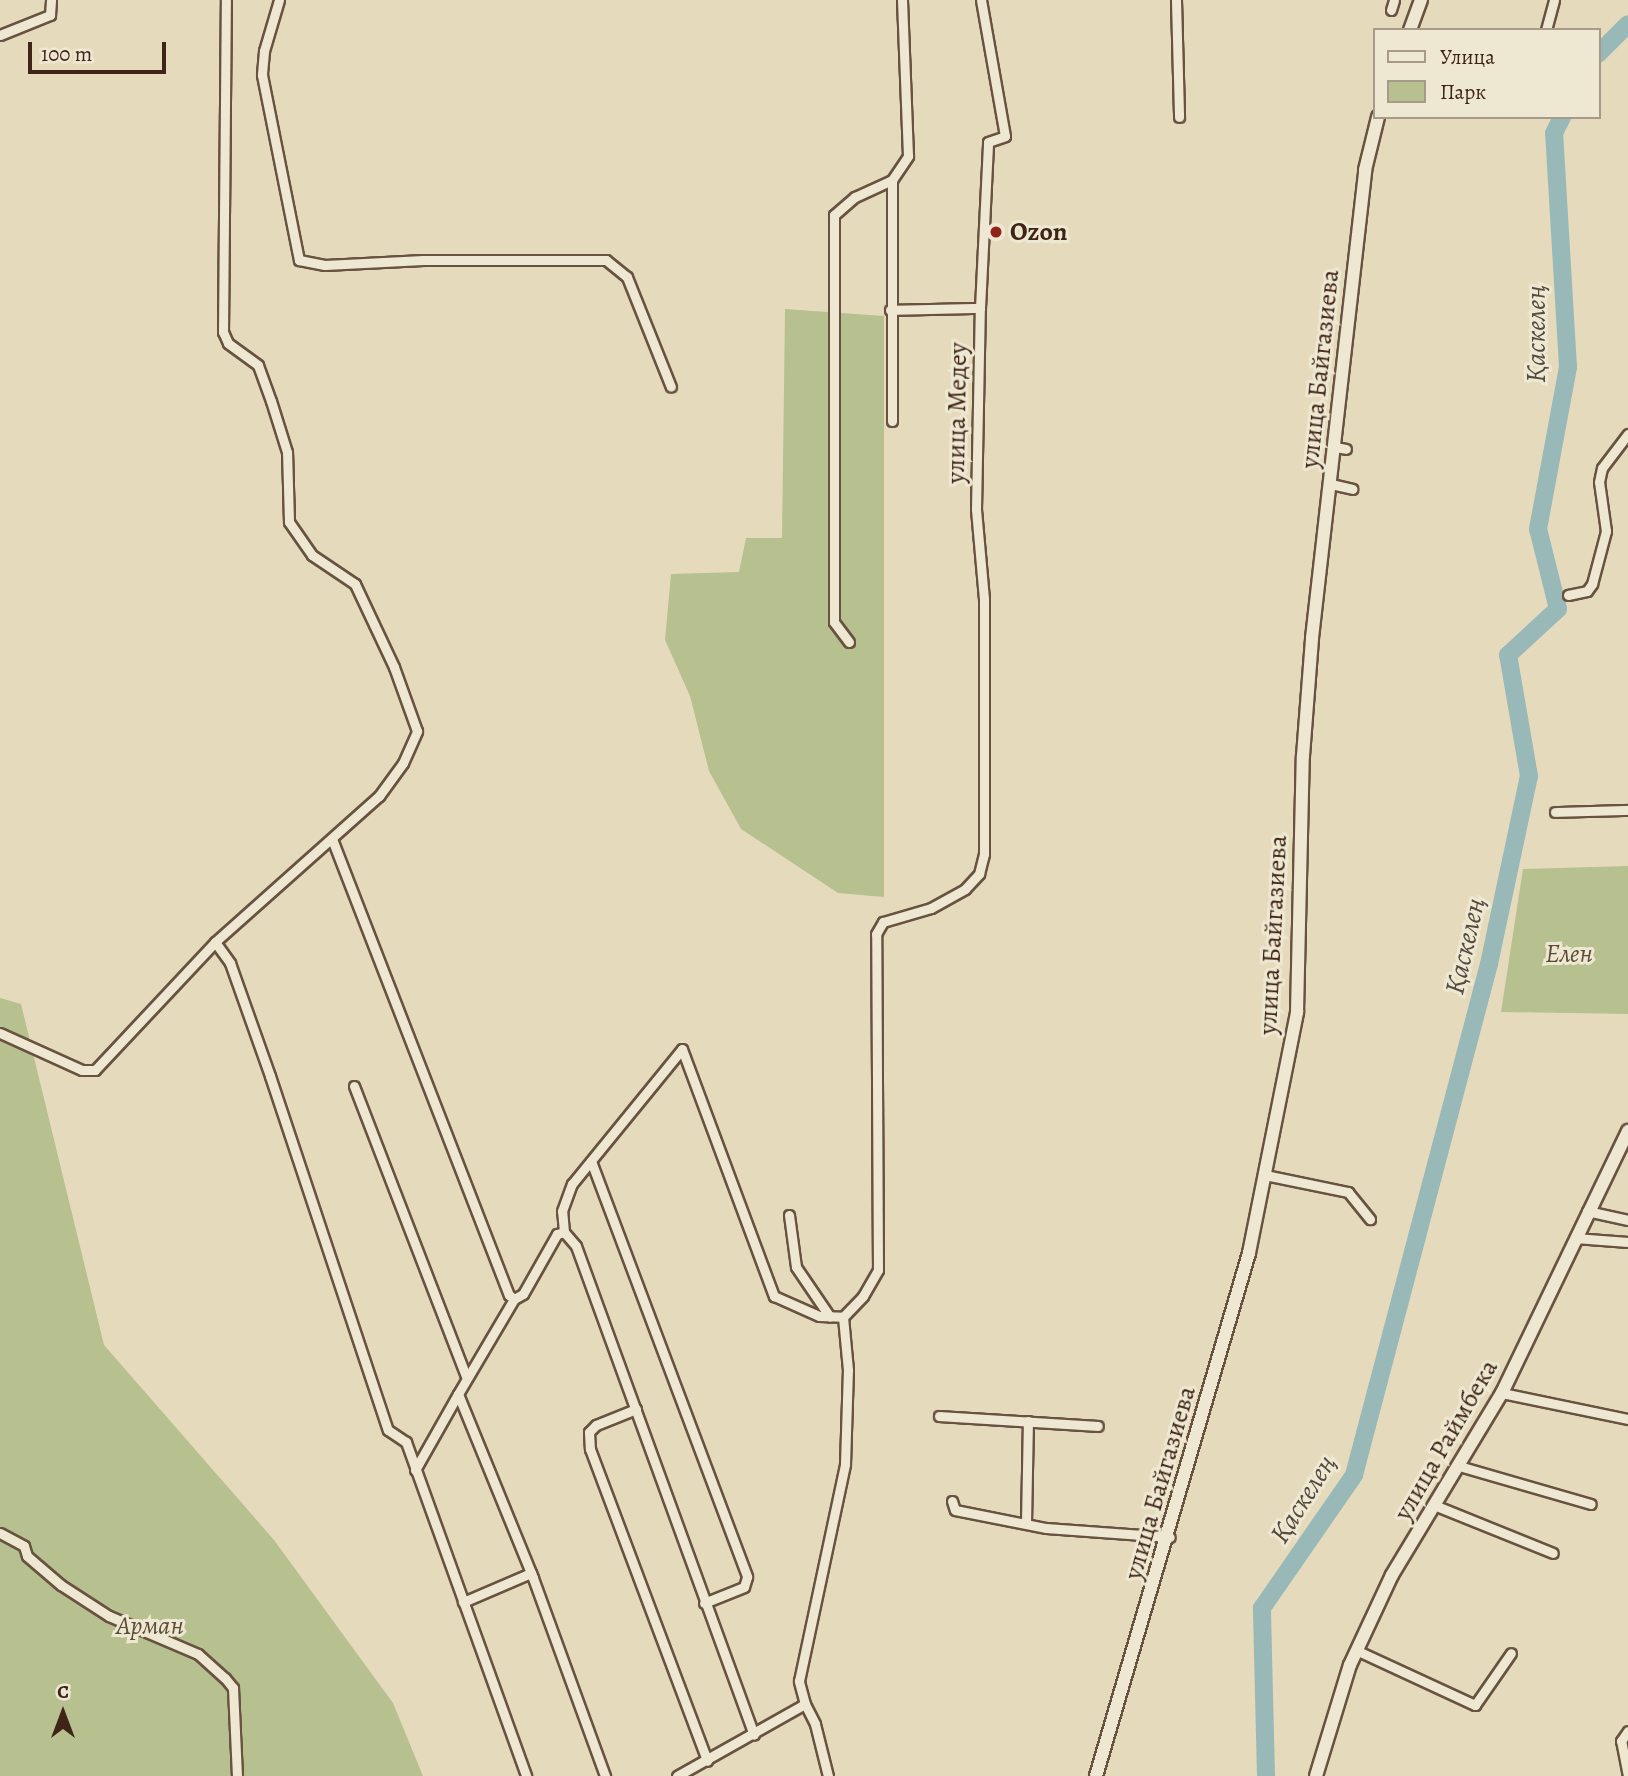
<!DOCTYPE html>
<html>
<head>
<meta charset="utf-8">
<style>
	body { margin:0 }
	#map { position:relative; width:1628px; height:1776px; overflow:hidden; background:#e5dbbc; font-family:Alegreya,serif }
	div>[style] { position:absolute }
	.green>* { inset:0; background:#b7c08f }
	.river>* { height:18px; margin:-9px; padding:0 9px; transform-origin:9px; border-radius:9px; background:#98b9b8 }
	.roads { filter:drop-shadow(2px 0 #685240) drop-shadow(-2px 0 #685240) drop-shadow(0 2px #685240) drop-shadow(0 -2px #685240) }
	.street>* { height:9px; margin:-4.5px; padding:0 4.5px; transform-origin:4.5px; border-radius:4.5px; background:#eee8d3 }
	.secondary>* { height:12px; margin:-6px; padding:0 6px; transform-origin:6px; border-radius:6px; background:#eee8d3 }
	.dots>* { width:19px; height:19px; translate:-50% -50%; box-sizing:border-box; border:4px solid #eee8d3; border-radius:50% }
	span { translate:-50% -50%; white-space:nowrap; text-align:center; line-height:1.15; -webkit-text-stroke:6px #eee8d3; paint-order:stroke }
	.poi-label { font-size:26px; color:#3f2517; font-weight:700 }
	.left { translate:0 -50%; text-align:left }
	.street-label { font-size:26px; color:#3f2517 }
	.park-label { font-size:26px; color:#5d4c35; font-style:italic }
	.water-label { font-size:28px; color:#554a3f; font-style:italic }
	.legend { position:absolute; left:1373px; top:28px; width:228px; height:91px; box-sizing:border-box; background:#eee8d3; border:2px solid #a89a88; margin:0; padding:9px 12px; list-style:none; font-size:21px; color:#3f2517 }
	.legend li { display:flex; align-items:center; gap:14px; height:35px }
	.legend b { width:35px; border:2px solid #a89a88 }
	.north { position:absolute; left:28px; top:1678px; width:70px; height:70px; -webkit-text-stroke:5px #eee8d3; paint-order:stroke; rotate:0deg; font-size:19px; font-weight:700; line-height:28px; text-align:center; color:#3f2517 }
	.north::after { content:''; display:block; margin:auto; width:24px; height:32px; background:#3f2517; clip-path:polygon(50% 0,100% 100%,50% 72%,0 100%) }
	.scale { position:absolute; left:28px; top:42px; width:138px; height:32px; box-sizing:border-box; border:4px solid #3f2517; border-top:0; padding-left:9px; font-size:21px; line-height:24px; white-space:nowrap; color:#3f2517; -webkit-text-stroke:5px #eee8d3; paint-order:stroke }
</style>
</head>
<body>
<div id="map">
	<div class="green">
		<i style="clip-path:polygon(785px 309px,884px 316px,884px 897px,838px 893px,741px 829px,709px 771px,690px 696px,665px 640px,671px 574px,739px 572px,746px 538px,782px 538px)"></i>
		<i style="clip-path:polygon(1628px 866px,1628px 1014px,1501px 1012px,1523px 869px)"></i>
		<i style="clip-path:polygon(0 998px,21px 1004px,104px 1345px,274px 1540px,393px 1703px,423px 1776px,0 1776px)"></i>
	</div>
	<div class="river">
		<i style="left:1598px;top:54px;width:42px;rotate:-45deg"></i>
		<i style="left:1266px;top:1776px;width:168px;rotate:-91.4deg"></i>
		<i style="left:1262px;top:1608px;width:162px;rotate:-55.3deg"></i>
		<i style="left:1354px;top:1475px;width:529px;rotate:-75.2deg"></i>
		<i style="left:1489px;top:964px;width:192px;rotate:-78deg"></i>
		<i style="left:1529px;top:776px;width:123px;rotate:-99.8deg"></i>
		<i style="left:1508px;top:655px;width:68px;rotate:-42.6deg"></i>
		<i style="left:1558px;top:609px;width:82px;rotate:-104deg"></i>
		<i style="left:1538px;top:529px;width:165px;rotate:-79.5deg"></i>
		<i style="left:1568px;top:367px;width:234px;rotate:-93.4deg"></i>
		<i style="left:1554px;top:133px;width:18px;rotate:-63deg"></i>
	</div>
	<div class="roads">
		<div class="street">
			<i style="left:279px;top:0;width:53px;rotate:106.4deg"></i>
			<i style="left:264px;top:51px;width:24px;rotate:95deg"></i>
			<i style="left:262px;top:75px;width:189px;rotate:78.7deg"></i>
			<i style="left:299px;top:260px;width:26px;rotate:11deg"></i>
			<i style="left:325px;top:265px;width:98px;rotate:-2.9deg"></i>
			<i style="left:423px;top:260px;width:183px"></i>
			<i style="left:606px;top:260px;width:27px;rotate:39deg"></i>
			<i style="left:627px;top:277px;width:118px;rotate:68.2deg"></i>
			<i style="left:1176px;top:0;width:117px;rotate:88.5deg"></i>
			<i style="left:1391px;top:10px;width:10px;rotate:-73deg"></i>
			<i style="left:1546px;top:30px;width:31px;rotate:-75deg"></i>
			<i style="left:0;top:35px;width:54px;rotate:-21.8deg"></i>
			<i style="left:50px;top:15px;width:15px;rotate:-86deg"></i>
			<i style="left:890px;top:310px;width:90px;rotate:-1.3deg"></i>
			<i style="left:892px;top:421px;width:241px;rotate:-90deg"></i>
			<i style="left:892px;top:180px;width:29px;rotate:-56deg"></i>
			<i style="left:908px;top:156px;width:156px;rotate:-92.2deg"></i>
			<i style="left:1335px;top:447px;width:11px;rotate:10deg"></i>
			<i style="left:1331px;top:484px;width:22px;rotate:13deg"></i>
			<i style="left:1568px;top:595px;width:19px;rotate:-12deg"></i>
			<i style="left:1587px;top:591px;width:9px;rotate:-54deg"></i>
			<i style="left:1592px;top:584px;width:55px;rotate:-75.2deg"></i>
			<i style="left:1606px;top:531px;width:49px;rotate:-98.1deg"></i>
			<i style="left:1599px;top:482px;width:14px;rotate:-78deg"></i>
			<i style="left:1602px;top:468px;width:43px;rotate:-52.6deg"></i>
			<i style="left:849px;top:642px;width:25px;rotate:-127deg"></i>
			<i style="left:834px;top:622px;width:407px;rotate:-90deg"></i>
			<i style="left:834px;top:215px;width:28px;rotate:-41deg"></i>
			<i style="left:855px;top:197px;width:41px;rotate:-24.7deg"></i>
			<i style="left:1555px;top:812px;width:73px;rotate:-1.6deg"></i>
			<i style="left:332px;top:839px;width:489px;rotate:68.8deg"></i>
			<i style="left:509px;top:1295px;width:6px;rotate:39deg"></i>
			<i style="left:514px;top:1299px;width:10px;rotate:-29deg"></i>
			<i style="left:523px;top:1294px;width:69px;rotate:-60.5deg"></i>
			<i style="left:557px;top:1234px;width:7px;rotate:-16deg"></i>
			<i style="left:564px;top:1232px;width:18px;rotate:49deg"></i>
			<i style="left:576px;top:1246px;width:520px;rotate:70deg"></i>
			<i style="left:215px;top:942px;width:220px;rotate:-41.7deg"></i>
			<i style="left:379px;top:796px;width:41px;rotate:-54deg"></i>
			<i style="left:403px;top:763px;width:35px;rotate:-66deg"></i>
			<i style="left:417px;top:731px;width:68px;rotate:-109.8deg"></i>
			<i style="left:394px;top:667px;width:92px;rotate:-115.2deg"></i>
			<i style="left:355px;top:584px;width:52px;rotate:-146deg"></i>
			<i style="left:312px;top:555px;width:40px;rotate:-124.9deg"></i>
			<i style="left:289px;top:522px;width:70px;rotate:-91.6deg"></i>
			<i style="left:287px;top:452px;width:53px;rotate:-107.4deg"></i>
			<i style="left:271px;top:401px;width:38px;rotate:-110deg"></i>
			<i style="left:258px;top:365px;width:37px;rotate:-144deg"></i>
			<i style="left:228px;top:343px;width:12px;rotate:-114deg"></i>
			<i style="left:223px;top:332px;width:332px;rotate:-89.5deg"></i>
			<i style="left:0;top:1033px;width:90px;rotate:24.3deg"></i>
			<i style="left:82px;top:1070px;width:13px"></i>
			<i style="left:95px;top:1070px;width:175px;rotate:-46.8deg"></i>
			<i style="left:215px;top:942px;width:26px;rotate:54deg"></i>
			<i style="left:230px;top:963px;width:120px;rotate:70.5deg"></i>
			<i style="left:270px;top:1076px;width:373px;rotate:71.6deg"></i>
			<i style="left:388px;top:1430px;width:22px;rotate:34deg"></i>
			<i style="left:406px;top:1442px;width:355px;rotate:70.2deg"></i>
			<i style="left:354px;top:1086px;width:311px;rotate:68.9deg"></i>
			<i style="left:591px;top:1161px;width:444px;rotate:69.4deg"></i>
			<i style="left:747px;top:1577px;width:10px;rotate:107deg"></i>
			<i style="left:744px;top:1587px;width:43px;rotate:158.2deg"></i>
			<i style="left:1265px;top:1175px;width:85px;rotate:11.6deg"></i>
			<i style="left:1348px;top:1192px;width:35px;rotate:51deg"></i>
			<i style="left:1587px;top:1211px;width:42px;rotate:12.4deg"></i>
			<i style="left:789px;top:1215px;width:52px;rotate:82.3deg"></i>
			<i style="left:796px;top:1267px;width:60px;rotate:55.8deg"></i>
			<i style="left:564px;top:1232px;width:21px;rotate:-95deg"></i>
			<i style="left:562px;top:1211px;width:29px;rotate:-70deg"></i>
			<i style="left:572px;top:1184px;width:174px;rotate:-50.8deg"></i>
			<i style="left:682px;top:1049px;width:264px;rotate:69.6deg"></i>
			<i style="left:774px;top:1296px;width:49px;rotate:24deg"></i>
			<i style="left:819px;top:1316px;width:24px;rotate:2deg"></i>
			<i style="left:1575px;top:1238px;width:53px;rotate:4.3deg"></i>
			<i style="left:1502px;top:1393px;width:129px;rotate:11.7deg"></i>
			<i style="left:458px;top:1394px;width:110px;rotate:-59.5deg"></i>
			<i style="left:636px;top:1409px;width:43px;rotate:158.2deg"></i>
			<i style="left:596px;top:1425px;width:10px;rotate:135deg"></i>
			<i style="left:589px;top:1432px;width:17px;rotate:87deg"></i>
			<i style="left:590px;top:1449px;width:333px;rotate:69.4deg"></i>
			<i style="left:939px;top:1416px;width:159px;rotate:3.6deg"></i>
			<i style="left:1459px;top:1466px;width:137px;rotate:16.1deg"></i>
			<i style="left:415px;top:1470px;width:87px;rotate:-60.5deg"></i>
			<i style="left:458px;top:1394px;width:199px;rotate:67.8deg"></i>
			<i style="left:533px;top:1578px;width:211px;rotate:70deg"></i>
			<i style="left:952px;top:1501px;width:9px;rotate:72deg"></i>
			<i style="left:955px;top:1510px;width:93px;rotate:11.2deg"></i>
			<i style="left:1046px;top:1528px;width:124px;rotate:4.2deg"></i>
			<i style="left:1434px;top:1505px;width:128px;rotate:22deg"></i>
			<i style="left:1026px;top:1523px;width:102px;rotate:-88.9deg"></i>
			<i style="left:0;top:1533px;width:27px;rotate:28deg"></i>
			<i style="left:24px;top:1546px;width:10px;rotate:73deg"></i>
			<i style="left:27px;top:1556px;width:45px;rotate:40.5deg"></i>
			<i style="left:61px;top:1585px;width:57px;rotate:32.9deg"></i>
			<i style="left:109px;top:1616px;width:97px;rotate:23.1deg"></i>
			<i style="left:198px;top:1654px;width:36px;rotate:42deg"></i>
			<i style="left:225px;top:1678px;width:13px;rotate:51deg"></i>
			<i style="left:233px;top:1688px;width:88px;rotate:87.4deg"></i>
			<i style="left:463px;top:1602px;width:74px;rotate:-23.1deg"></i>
			<i style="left:1358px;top:1651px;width:129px;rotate:24.8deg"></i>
			<i style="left:1475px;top:1705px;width:63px;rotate:-55.3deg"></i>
			<i style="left:805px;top:1704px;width:24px;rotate:-105deg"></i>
			<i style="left:799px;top:1681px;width:222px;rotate:-78deg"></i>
			<i style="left:845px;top:1464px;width:94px;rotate:-88.2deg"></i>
			<i style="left:848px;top:1370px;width:53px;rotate:-95.4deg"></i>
			<i style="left:843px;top:1317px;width:29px;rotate:-46deg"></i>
			<i style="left:863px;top:1296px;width:30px;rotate:-60deg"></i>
			<i style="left:878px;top:1270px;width:336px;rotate:-90.3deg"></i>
			<i style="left:876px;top:934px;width:14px;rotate:-60deg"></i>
			<i style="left:883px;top:922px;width:50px;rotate:-16.3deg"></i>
			<i style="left:931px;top:908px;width:39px;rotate:-29deg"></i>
			<i style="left:965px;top:889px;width:21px;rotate:-47deg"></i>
			<i style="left:979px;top:874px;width:21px;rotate:-76deg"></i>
			<i style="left:984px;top:854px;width:255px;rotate:-90deg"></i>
			<i style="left:984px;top:599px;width:90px;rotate:-95.1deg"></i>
			<i style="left:976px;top:509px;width:201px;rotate:-88.9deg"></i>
			<i style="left:980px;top:308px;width:166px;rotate:-87.2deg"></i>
			<i style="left:988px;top:142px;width:18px;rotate:-19deg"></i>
			<i style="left:1005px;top:136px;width:138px;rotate:-100deg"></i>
			<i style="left:677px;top:1776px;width:147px;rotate:-29.4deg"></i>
			<i style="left:805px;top:1704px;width:22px;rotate:63deg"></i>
			<i style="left:815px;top:1724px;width:54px;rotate:76deg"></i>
			<i style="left:1628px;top:1776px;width:36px;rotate:-101deg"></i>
			<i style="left:1621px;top:1741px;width:12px;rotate:-55deg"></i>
		</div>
		<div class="secondary">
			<i style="left:1410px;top:30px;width:32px;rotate:-70deg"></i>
			<i style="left:1096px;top:1776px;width:545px;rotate:-73.69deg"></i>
			<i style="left:1249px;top:1253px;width:246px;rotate:-78.7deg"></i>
			<i style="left:1297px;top:1012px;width:256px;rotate:-88.7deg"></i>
			<i style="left:1303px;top:756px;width:118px;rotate:-85.6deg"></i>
			<i style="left:1312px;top:638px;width:471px;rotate:-83.5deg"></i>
			<i style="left:1365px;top:170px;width:55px;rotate:-76.2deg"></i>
			<i style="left:1316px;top:1776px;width:116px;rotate:-73deg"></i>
			<i style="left:1350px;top:1665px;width:99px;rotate:-65deg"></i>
			<i style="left:1392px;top:1575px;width:213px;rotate:-58.9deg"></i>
			<i style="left:1502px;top:1393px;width:291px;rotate:-64.3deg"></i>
		</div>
	</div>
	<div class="dots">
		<i style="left:996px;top:232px;background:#8f2418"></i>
	</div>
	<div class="poi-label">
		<span class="left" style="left:1010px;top:232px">Ozon</span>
	</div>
	<div class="street-label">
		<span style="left:1320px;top:369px;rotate:-84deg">улица Байгазиева</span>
		<span style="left:957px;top:413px;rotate:-89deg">улица Медеу</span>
		<span style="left:1273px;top:935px;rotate:-87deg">улица Байгазиева</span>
		<span style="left:1446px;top:1440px;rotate:-60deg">улица Раймбека</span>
		<span style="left:1160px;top:1483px;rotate:-74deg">улица Байгазиева</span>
	</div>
	<div class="park-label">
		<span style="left:1569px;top:954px">Елен</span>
		<span style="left:150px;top:1626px">Арман</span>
	</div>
	<div class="water-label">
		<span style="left:1536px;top:334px;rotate:-90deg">Қаскелең</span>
		<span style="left:1465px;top:946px;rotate:-77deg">Қаскелең</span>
		<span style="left:1303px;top:1499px;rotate:-58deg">Қаскелең</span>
	</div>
	<ul class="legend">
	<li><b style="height:9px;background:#eee8d3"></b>Улица</li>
	<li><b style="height:19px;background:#b7c08f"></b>Парк</li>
	</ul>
	<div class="north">С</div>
	<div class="scale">100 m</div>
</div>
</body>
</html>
